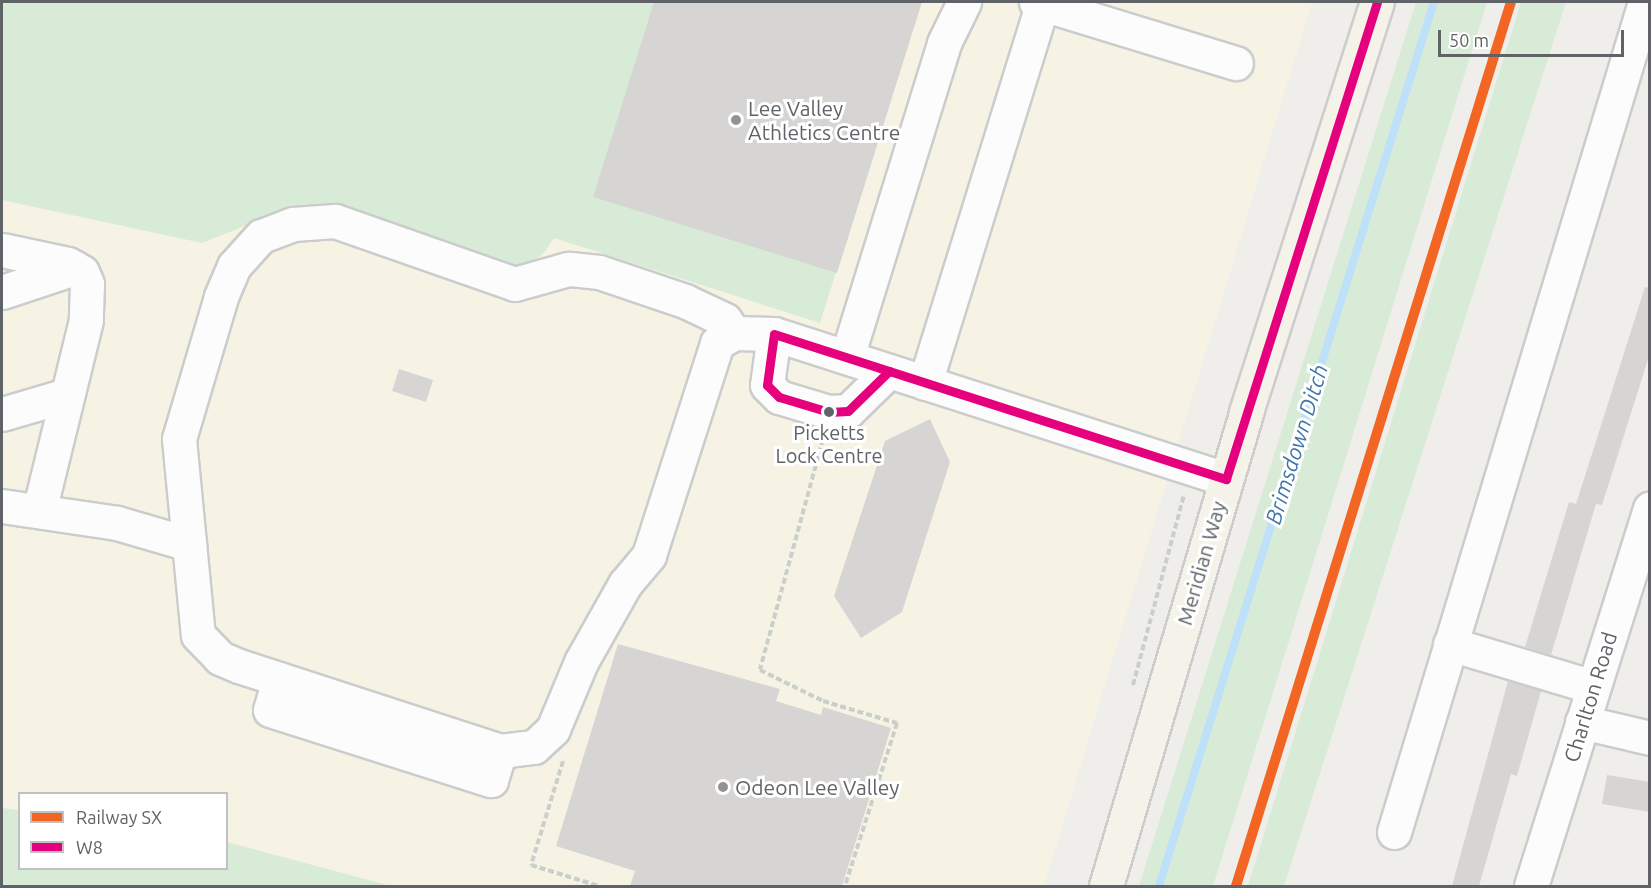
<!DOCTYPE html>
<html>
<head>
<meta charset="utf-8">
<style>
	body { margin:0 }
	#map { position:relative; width:1651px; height:888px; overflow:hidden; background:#efeeea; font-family:Ubuntu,sans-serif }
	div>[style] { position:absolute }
	.commercial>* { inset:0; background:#f7f3e4 }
	.green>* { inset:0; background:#d8ebd6 }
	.stream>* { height:8px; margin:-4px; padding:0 4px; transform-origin:4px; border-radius:4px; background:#bfe0f9 }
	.building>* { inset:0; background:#d6d5d3 }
	.path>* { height:4px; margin-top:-2px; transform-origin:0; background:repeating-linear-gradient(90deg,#cacfcc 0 6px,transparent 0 9px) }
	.roads { filter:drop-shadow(2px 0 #cbcccc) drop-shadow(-2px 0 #cbcccc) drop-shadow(0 2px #cbcccc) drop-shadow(0 -2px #cbcccc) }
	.minor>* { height:33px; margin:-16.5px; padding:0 16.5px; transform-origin:16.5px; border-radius:16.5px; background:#fdfcfc }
	.major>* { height:33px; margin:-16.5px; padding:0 16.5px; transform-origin:16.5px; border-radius:16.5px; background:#f4f2e9 }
	.bus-1>* { height:9px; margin:-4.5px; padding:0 4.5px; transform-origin:4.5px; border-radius:4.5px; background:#e5007d }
	.rail-1>* { height:10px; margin:-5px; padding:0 5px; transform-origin:5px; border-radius:5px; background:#f26522 }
	.dots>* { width:16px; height:16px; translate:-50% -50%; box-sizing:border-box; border:3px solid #fff; border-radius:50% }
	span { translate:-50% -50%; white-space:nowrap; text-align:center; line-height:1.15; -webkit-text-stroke:6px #fff; paint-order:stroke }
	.bus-label { font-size:20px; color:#5f6368 }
	.poi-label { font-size:21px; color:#5f6368 }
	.left { translate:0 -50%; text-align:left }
	.street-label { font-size:21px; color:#5f6368 }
	.water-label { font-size:22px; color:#4174aa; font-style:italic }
	.frame { position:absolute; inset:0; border:3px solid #5f6368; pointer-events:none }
	.legend { position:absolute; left:18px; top:792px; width:210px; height:78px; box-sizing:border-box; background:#fff; border:2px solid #bfc1c3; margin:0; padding:8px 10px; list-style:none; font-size:18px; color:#5f6368 }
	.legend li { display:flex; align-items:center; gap:12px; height:30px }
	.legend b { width:30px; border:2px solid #bfc1c3 }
	.scale { position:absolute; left:1438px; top:30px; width:186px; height:27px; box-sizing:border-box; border:3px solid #5f6368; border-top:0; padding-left:8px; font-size:18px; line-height:21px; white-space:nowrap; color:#5f6368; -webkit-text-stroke:4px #fff; paint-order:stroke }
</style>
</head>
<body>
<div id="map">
	<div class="commercial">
		<i style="clip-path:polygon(evenodd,2px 2px,1312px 2px,1044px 886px,2px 886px,2px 2px,20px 794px,226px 794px,226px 868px,20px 868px,20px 794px)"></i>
	</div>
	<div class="green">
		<i style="clip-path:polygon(2px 2px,921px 2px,820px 323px,554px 238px,543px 254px,522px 269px,445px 248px,338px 205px,292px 207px,202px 243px,2px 200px)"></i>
		<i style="clip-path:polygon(1416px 2px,1487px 2px,1213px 886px,1139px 886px)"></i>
		<i style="clip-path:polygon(1521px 2px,1566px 2px,1284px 886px,1248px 886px)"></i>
		<i style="clip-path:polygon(2px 808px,19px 810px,20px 868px,226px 868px,227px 842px,391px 886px,2px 886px)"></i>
	</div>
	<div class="stream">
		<i style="left:1159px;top:886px;width:926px;rotate:-72.72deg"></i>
	</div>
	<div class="building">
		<i style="clip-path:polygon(654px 2px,922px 2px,837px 273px,593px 197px)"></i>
		<i style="clip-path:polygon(1645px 287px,1650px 288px,1650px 353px,1602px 505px,1596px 504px,1551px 655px,1525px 647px,1569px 502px,1576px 504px)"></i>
		<i style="clip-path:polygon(399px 369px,433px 380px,426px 402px,392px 391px)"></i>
		<i style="clip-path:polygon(930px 419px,950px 462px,902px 612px,861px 638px,834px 596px,885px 441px)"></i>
		<i style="clip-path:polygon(618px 644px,780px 689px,776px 701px,821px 715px,823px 707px,891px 728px,842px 886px,630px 886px,635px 871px,556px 846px)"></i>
		<i style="clip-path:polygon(1508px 681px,1541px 691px,1517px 776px,1511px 774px,1479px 886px,1452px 886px)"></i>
		<i style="clip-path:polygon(1607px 775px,1650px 782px,1650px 812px,1602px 804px)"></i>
	</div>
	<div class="path">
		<i style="left:823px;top:439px;width:239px;rotate:105.3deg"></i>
		<i style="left:760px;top:670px;width:70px;rotate:26.2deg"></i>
		<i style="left:823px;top:701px;width:77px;rotate:16.6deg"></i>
		<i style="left:897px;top:723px;width:171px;rotate:107.7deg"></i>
		<i style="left:1133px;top:685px;width:197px;rotate:-75deg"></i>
		<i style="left:563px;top:761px;width:109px;rotate:107.1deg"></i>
		<i style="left:531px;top:865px;width:71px;rotate:17.2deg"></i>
	</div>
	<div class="roads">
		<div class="minor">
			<i style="left:1036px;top:2px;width:209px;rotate:17deg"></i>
			<i style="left:2px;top:250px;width:67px;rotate:12deg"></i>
			<i style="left:68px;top:264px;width:16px;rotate:30deg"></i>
			<i style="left:82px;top:272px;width:13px;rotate:67deg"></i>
			<i style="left:87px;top:284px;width:36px;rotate:92deg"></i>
			<i style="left:86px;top:320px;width:197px;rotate:103.8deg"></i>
			<i style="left:2px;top:292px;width:77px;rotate:-18.2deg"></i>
			<i style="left:734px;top:333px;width:16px;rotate:-125deg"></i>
			<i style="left:725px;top:320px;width:44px;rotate:-154.6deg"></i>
			<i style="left:685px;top:301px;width:91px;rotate:-161.4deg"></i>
			<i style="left:599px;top:272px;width:31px;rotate:-174deg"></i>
			<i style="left:568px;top:269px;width:55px;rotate:164.2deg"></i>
			<i style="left:515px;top:284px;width:191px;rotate:-160.7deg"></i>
			<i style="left:335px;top:221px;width:42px;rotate:175.9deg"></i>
			<i style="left:293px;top:224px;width:34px;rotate:159deg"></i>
			<i style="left:261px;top:236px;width:40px;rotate:132deg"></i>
			<i style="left:234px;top:266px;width:34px;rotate:113deg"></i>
			<i style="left:221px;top:297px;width:148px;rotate:106.5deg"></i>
			<i style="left:179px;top:439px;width:197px;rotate:84.5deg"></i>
			<i style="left:198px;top:635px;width:32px;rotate:46deg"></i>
			<i style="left:220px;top:658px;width:21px;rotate:23deg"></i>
			<i style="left:239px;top:666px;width:274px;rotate:18deg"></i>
			<i style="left:500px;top:751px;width:34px;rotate:-7deg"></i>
			<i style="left:534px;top:747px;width:26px;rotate:-43deg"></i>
			<i style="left:553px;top:729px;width:73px;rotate:-67.3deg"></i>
			<i style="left:581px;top:662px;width:90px;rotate:-60.6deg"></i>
			<i style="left:625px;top:584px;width:38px;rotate:-50deg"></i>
			<i style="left:649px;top:555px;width:223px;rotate:-72.2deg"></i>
			<i style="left:717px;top:343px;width:20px;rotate:-30deg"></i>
			<i style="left:734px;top:333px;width:40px;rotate:1.4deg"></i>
			<i style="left:774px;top:334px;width:475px;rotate:17.8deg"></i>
			<i style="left:774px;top:334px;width:51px;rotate:97.8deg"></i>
			<i style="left:767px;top:385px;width:17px;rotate:45deg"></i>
			<i style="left:779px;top:397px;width:52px;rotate:16.7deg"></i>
			<i style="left:829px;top:412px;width:19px;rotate:-3deg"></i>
			<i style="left:848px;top:411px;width:57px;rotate:-44.3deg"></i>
			<i style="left:847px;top:357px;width:329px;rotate:-72.8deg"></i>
			<i style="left:944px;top:43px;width:46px;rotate:-64deg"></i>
			<i style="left:925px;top:383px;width:399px;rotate:-72.8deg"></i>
			<i style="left:2px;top:414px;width:68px;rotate:-16.3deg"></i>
			<i style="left:2px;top:506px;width:116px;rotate:8.4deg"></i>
			<i style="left:117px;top:523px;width:75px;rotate:16.3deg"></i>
			<i style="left:1450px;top:644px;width:149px;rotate:16.7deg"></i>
			<i style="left:279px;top:679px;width:32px;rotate:106deg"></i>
			<i style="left:270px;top:710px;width:232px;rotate:17.6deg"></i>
			<i style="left:491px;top:780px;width:30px;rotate:-73deg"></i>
			<i style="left:1582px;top:722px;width:70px;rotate:13.2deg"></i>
			<i style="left:1394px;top:832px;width:867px;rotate:-73.17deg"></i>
			<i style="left:1531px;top:886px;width:396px;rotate:-72.5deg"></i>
		</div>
		<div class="major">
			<i style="left:1106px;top:886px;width:494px;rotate:-73.5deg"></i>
			<i style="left:1246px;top:412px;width:430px;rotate:-72.3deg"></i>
		</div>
	</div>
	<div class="bus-1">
		<i style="left:889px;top:371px;width:57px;rotate:135.7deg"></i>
		<i style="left:848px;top:411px;width:19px;rotate:177deg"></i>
		<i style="left:829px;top:412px;width:52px;rotate:-163.3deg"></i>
		<i style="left:779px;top:397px;width:17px;rotate:-135deg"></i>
		<i style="left:767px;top:385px;width:51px;rotate:-82.2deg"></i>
		<i style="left:774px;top:334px;width:475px;rotate:17.8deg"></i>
		<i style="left:1226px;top:479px;width:500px;rotate:-72.43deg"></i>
	</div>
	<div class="rail-1">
		<i style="left:1236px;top:886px;width:926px;rotate:-72.72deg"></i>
	</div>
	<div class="dots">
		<i style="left:736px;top:120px;background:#919496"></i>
		<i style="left:829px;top:412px;background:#5f6368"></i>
		<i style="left:723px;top:787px;background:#919496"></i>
	</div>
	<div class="bus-label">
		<span style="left:829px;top:444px">Picketts<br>Lock Centre</span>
	</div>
	<div class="poi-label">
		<span class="left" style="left:748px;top:120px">Lee Valley<br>Athletics Centre</span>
		<span class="left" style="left:735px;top:787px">Odeon Lee Valley</span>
	</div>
	<div class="street-label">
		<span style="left:1201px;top:563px;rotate:-74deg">Meridian Way</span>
		<span style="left:1590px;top:697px;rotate:-73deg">Charlton Road</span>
	</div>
	<div class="water-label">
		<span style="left:1296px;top:444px;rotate:-73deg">Brimsdown Ditch</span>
	</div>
	<div class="frame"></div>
	<ul class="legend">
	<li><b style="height:8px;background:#f26522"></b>Railway SX</li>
	<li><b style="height:8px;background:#e5007d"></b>W8</li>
	</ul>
	<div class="scale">50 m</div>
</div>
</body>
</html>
